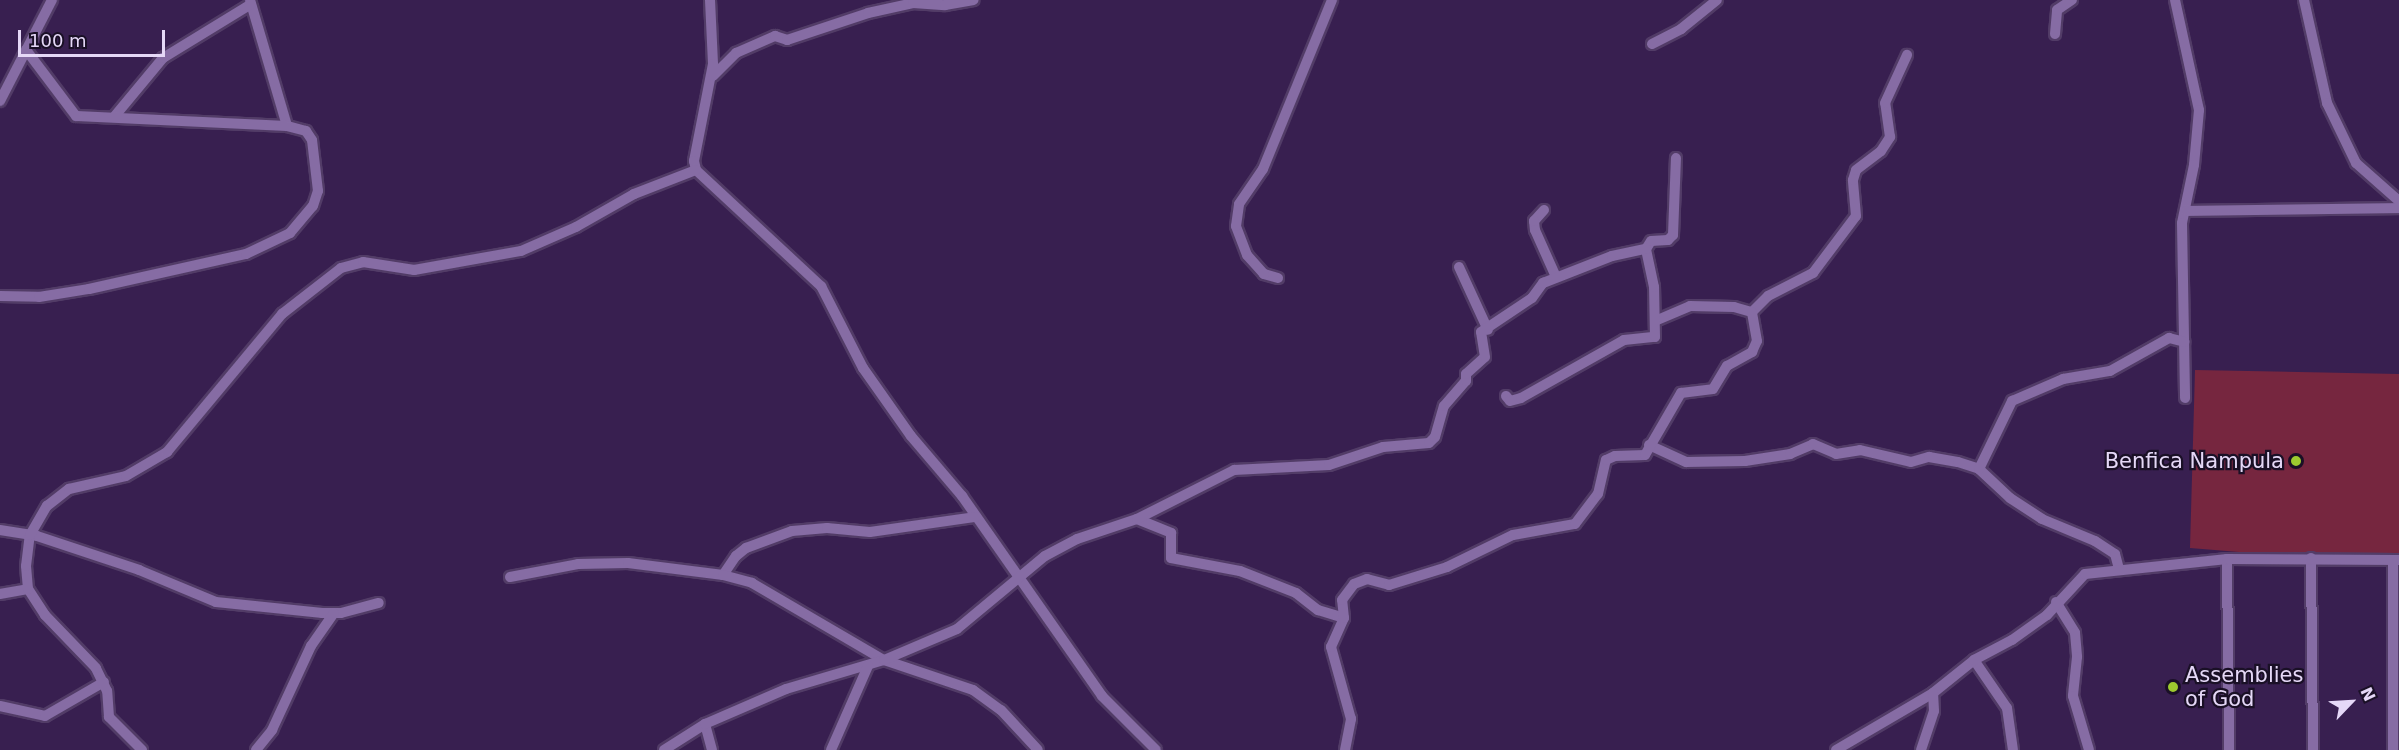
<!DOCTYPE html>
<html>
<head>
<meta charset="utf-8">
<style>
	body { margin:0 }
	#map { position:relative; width:2399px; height:750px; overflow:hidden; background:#381f50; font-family:"DejaVu Sans",sans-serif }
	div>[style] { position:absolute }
	.green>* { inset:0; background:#76263f }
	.roads { filter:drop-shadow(2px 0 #523c67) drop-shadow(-2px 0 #523c67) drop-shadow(0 2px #523c67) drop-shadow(0 -2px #523c67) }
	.street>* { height:10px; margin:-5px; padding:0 5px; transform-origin:5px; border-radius:5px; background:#866ca4 }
	.dots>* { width:16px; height:16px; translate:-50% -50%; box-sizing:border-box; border:3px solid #1a1026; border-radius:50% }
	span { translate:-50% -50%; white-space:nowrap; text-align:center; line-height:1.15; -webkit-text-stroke:4.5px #1a1026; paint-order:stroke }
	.poi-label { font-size:21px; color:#e5d8f7 }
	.right { translate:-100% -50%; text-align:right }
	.left { translate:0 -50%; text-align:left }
	.north { position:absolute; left:2321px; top:672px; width:60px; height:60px; -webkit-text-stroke:4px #1a1026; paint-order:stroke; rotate:65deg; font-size:16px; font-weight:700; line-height:24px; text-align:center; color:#e5d8f7 }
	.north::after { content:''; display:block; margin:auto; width:21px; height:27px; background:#e5d8f7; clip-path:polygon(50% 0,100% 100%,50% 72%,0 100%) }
	.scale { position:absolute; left:18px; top:30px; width:147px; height:27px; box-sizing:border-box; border:3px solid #e5d8f7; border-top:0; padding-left:8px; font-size:18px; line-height:21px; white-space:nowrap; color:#e5d8f7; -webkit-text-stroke:4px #1a1026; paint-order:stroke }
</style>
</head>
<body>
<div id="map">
	<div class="green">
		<i style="clip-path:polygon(2195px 370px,2399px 374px,2399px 560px,2311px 558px,2190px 548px)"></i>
	</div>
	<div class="roads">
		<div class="street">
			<i style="left:250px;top:0;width:131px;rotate:73.6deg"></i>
			<i style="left:710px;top:0;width:64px;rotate:87.3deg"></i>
			<i style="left:713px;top:64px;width:99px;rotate:101.1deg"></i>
			<i style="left:694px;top:161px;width:9px;rotate:77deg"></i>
			<i style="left:696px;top:170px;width:171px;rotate:42.9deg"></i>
			<i style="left:821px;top:286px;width:92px;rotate:62.9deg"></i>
			<i style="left:863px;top:368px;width:83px;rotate:54.8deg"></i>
			<i style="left:911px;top:436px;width:79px;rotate:49.6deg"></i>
			<i style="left:962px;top:496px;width:244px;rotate:55deg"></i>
			<i style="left:1102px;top:696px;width:76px;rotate:45deg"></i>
			<i style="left:2175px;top:0;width:113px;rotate:77.7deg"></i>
			<i style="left:2199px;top:110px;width:55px;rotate:95.2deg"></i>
			<i style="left:2194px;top:165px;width:59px;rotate:101.7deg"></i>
			<i style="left:2182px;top:223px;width:175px;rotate:89deg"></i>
			<i style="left:2304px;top:0;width:106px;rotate:77.4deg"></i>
			<i style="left:2327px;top:103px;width:67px;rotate:64.2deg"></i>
			<i style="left:2356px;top:163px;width:57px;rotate:41.5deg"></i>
			<i style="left:2055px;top:34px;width:24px;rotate:-85deg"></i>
			<i style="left:2057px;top:10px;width:18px;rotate:-34deg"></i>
			<i style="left:1652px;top:44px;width:33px;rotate:-27deg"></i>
			<i style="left:1681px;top:29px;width:46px;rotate:-38.9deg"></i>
			<i style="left:713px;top:76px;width:33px;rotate:-45deg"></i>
			<i style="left:736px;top:53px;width:43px;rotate:-23.6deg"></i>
			<i style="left:775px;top:36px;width:13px;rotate:18deg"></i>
			<i style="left:787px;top:40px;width:85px;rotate:-18.4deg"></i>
			<i style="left:868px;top:13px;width:46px;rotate:-12.5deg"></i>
			<i style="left:913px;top:3px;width:32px;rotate:4deg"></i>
			<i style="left:945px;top:5px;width:29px;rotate:-10deg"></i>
			<i style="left:0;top:101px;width:114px;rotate:-62.8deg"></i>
			<i style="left:114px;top:117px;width:77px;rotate:-50.3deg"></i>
			<i style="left:163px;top:58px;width:103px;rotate:-31.5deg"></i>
			<i style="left:1544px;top:210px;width:15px;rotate:132deg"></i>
			<i style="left:1534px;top:221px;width:9px;rotate:84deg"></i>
			<i style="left:1535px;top:230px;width:51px;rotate:65.9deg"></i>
			<i style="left:2187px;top:211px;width:212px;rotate:-0.8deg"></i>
			<i style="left:1459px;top:267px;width:69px;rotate:65.3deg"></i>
			<i style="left:1278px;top:278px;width:15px;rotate:-164deg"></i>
			<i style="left:1264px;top:274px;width:25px;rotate:-132deg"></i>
			<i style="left:1247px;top:255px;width:31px;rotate:-111deg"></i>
			<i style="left:1236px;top:226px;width:22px;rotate:-82deg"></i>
			<i style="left:1239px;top:204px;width:42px;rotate:-55.6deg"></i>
			<i style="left:1263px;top:169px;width:183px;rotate:-67.8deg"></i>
			<i style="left:0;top:296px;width:39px;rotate:1deg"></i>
			<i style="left:39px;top:297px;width:51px;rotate:-9.1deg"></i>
			<i style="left:89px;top:289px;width:161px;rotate:-12.6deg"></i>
			<i style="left:246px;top:254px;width:49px;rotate:-25.5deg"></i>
			<i style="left:290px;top:233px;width:35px;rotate:-50deg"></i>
			<i style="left:313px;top:206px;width:16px;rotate:-72deg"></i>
			<i style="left:318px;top:191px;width:51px;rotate:-96.7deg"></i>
			<i style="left:312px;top:140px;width:11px;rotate:-124deg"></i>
			<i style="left:306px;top:131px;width:20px;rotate:-165deg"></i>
			<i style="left:287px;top:126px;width:211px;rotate:-177.3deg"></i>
			<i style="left:76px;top:116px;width:83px;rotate:-127.1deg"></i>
			<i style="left:1752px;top:312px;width:23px;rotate:-45deg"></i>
			<i style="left:1768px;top:296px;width:51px;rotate:-27.1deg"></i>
			<i style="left:1813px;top:273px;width:71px;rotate:-53deg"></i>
			<i style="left:1856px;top:216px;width:36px;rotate:-95deg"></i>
			<i style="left:1853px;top:180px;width:10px;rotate:-73deg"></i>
			<i style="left:1856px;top:170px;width:31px;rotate:-37deg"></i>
			<i style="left:1881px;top:151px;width:17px;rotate:-57deg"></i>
			<i style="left:1890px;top:137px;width:34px;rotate:-98deg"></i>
			<i style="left:1885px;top:103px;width:53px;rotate:-65.4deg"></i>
			<i style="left:1655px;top:321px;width:38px;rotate:-23deg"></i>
			<i style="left:1690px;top:306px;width:44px;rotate:1.3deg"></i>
			<i style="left:1734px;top:307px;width:19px;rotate:16deg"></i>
			<i style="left:1506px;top:396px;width:6px;rotate:51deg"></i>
			<i style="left:1510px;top:401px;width:11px;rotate:-15deg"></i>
			<i style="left:1521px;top:398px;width:118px;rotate:-29.4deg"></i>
			<i style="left:1624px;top:340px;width:31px;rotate:-6deg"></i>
			<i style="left:1655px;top:337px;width:50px;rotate:-91.1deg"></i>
			<i style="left:1654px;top:287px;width:39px;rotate:-102deg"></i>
			<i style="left:1646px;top:249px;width:9px;rotate:-58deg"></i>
			<i style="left:1651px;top:241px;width:17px;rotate:-3deg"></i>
			<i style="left:1668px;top:240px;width:7px;rotate:-45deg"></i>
			<i style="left:1673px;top:235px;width:77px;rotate:-87.8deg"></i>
			<i style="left:1649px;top:445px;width:41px;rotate:24.7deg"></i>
			<i style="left:1686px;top:462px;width:59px;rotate:-1deg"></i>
			<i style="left:1745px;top:461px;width:46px;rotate:-8.8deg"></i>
			<i style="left:1790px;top:454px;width:25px;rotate:-23deg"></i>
			<i style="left:1813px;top:444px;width:25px;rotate:23deg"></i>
			<i style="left:1836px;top:454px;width:24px;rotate:-9deg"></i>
			<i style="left:1860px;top:450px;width:52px;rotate:13.2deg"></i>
			<i style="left:1911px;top:462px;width:19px;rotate:-16deg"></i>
			<i style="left:1929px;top:457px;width:29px;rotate:10deg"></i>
			<i style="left:1958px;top:462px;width:22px;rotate:18deg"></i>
			<i style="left:1979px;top:469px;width:42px;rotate:43.1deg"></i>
			<i style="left:2010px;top:498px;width:38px;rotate:33deg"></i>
			<i style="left:2042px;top:519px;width:57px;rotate:22.5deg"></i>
			<i style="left:2095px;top:541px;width:24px;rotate:33deg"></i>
			<i style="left:2115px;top:554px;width:16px;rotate:75deg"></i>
			<i style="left:1979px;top:469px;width:76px;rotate:-64.1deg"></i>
			<i style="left:2012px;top:401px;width:56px;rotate:-23.3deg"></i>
			<i style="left:2063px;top:379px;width:48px;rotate:-9.7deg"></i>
			<i style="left:2110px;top:371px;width:68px;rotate:-29.2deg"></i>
			<i style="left:2169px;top:338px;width:16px;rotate:14deg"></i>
			<i style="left:1137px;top:519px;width:37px;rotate:22deg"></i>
			<i style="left:1171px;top:533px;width:25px;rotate:90deg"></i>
			<i style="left:1171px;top:558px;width:70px;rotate:10.7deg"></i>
			<i style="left:1240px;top:571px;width:60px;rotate:21.4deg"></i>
			<i style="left:1296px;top:593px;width:28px;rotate:38deg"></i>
			<i style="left:1318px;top:610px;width:27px;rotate:17deg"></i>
			<i style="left:0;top:530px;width:37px;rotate:9deg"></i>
			<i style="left:37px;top:536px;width:108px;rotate:18.4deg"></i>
			<i style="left:139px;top:570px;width:83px;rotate:22.6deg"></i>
			<i style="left:216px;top:602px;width:107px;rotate:5.9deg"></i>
			<i style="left:322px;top:613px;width:19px"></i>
			<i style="left:341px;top:613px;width:39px;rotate:-15deg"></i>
			<i style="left:2311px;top:558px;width:192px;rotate:89.4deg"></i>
			<i style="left:2227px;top:559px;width:191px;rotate:89.4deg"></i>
			<i style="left:723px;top:575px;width:23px;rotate:-56deg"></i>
			<i style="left:736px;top:556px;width:13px;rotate:-39deg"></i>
			<i style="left:746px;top:548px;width:49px;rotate:-20.3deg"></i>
			<i style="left:792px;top:531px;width:35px;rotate:-5deg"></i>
			<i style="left:827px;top:528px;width:43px;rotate:5.3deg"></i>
			<i style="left:870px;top:532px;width:107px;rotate:-8.1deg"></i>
			<i style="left:510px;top:577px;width:69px;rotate:-10.8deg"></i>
			<i style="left:578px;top:564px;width:50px;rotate:-1.1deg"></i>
			<i style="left:628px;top:563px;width:96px;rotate:7.2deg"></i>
			<i style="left:723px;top:575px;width:30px;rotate:15deg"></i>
			<i style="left:752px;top:583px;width:153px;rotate:30.3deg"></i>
			<i style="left:884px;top:660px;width:94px;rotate:18.6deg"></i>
			<i style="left:973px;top:690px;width:34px;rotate:36deg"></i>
			<i style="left:1001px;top:710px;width:54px;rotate:47.2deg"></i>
			<i style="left:0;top:594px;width:28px;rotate:-10deg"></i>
			<i style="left:2056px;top:602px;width:36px;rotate:58deg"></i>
			<i style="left:2075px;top:633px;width:24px;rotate:85deg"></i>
			<i style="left:2077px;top:657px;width:39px;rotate:96deg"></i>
			<i style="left:2073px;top:696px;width:56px;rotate:73.5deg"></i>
			<i style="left:1974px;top:660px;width:58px;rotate:55.5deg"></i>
			<i style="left:2007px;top:708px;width:42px;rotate:81.9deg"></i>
			<i style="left:0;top:706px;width:46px;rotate:12.5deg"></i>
			<i style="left:45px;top:716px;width:68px;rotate:-30deg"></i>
			<i style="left:705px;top:724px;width:27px;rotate:75deg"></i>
			<i style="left:142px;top:750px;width:47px;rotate:-135deg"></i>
			<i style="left:109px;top:717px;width:26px;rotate:-94deg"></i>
			<i style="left:107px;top:691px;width:25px;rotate:-116deg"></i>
			<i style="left:96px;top:668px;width:74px;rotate:-133.9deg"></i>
			<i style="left:45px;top:615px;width:31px;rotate:-123deg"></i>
			<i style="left:28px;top:589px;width:23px;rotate:-95deg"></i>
			<i style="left:26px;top:566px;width:31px;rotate:-83deg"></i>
			<i style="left:30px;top:535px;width:34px;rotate:-60deg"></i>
			<i style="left:47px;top:506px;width:28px;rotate:-38deg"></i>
			<i style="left:69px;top:489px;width:58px;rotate:-12.8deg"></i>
			<i style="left:126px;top:476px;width:48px;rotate:-30.3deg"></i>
			<i style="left:167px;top:452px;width:180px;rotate:-50.2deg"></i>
			<i style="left:282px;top:314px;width:75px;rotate:-37.9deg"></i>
			<i style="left:341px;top:268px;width:23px;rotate:-15deg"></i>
			<i style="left:363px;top:262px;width:52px;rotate:8.9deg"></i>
			<i style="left:414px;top:270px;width:109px;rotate:-10.1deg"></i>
			<i style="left:521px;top:251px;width:60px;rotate:-23.6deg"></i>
			<i style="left:576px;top:227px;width:67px;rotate:-29.6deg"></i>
			<i style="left:634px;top:194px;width:66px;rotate:-21.2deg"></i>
			<i style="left:256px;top:750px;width:26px;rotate:-51deg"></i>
			<i style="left:272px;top:730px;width:93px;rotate:-65.1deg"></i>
			<i style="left:311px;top:646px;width:40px;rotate:-55.1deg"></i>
			<i style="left:664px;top:750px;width:49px;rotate:-32.4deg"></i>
			<i style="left:705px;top:724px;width:88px;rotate:-23.4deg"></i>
			<i style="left:786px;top:689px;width:102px;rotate:-16.5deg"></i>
			<i style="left:884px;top:660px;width:79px;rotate:-23deg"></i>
			<i style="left:957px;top:629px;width:114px;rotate:-39.7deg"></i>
			<i style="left:1045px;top:556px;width:36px;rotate:-28deg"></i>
			<i style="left:1077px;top:539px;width:63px;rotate:-18.4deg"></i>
			<i style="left:1137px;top:519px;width:109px;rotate:-26.8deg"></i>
			<i style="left:1234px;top:470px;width:95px;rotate:-3deg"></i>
			<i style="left:1329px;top:465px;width:57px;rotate:-18.4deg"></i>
			<i style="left:1383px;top:447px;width:46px;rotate:-5deg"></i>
			<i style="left:1429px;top:443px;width:8px;rotate:-45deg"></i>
			<i style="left:1435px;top:437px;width:32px;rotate:-74deg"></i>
			<i style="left:1444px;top:406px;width:33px;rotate:-49deg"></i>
			<i style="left:1466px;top:381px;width:7px;rotate:-90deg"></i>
			<i style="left:1466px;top:374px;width:25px;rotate:-42deg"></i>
			<i style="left:1485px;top:357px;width:25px;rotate:-99deg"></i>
			<i style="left:1481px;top:332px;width:61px;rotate:-33.7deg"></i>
			<i style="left:1532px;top:298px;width:19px;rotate:-54deg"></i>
			<i style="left:1543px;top:283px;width:74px;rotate:-21.4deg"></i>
			<i style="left:1612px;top:256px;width:35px;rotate:-12deg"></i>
			<i style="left:831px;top:750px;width:92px;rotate:-66.2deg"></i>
			<i style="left:1345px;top:750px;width:32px;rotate:-79deg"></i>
			<i style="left:1351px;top:719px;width:75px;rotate:-105.5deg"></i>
			<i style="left:1331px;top:647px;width:32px;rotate:-66deg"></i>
			<i style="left:1344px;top:618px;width:18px;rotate:-96deg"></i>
			<i style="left:1342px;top:600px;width:20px;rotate:-53deg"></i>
			<i style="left:1354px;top:584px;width:14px;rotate:-21deg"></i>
			<i style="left:1367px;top:579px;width:23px;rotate:15deg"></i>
			<i style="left:1389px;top:585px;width:61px;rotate:-17.2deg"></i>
			<i style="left:1447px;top:567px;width:73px;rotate:-25.9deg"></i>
			<i style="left:1513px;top:535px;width:63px;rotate:-10.1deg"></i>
			<i style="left:1575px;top:524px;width:38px;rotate:-53deg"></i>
			<i style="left:1598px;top:494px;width:35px;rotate:-77deg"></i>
			<i style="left:1606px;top:460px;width:10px;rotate:-24deg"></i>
			<i style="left:1615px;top:456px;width:30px;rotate:-2deg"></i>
			<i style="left:1645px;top:455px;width:72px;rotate:-59.9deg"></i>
			<i style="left:1681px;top:393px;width:32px;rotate:-7deg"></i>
			<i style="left:1713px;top:389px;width:27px;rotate:-59deg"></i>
			<i style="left:1727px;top:366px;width:29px;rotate:-29deg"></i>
			<i style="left:1752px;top:352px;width:12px;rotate:-66deg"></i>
			<i style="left:1757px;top:341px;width:29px;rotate:-100deg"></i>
			<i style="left:1836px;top:750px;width:113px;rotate:-30.4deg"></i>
			<i style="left:1933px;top:693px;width:53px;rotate:-38.8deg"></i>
			<i style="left:1974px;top:660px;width:43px;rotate:-27.8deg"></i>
			<i style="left:2012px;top:640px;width:43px;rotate:-35.5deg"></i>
			<i style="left:2047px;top:615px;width:56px;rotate:-47.2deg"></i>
			<i style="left:2085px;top:574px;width:143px;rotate:-6deg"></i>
			<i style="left:2227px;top:559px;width:172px;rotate:0.3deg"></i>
			<i style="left:1921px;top:750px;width:41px;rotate:-71.6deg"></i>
			<i style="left:1934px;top:711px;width:18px;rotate:-93deg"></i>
			<i style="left:2393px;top:750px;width:190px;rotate:-90deg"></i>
		</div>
	</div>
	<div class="dots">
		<i style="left:2296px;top:461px;background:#9dca2f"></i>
		<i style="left:2173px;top:687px;background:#9dca2f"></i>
	</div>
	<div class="poi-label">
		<span class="right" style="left:2284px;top:461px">Benfica Nampula</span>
		<span class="left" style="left:2185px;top:687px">Assemblies<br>of God</span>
	</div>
	<div class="north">N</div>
	<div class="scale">100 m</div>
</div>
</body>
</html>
